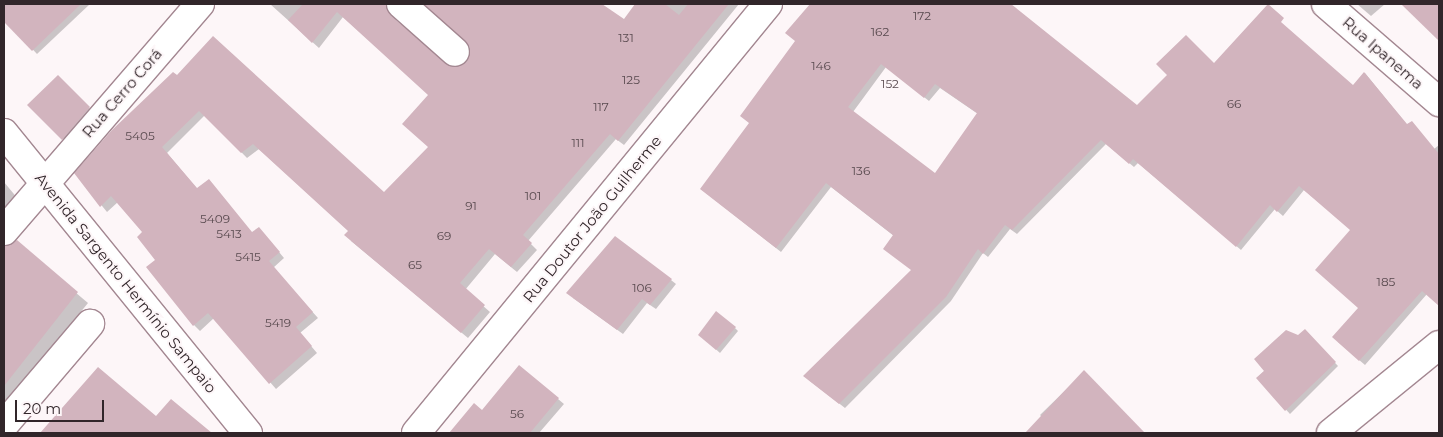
<!DOCTYPE html>
<html>
<head>
<meta charset="utf-8">
<style>
	body { margin:0 }
	#map { position:relative; width:1443px; height:437px; overflow:hidden; background:#fdf6f8; font-family:Montserrat,sans-serif }
	div>[style] { position:absolute }
	.shadow>* { inset:0; background:#0003 }
	.building>* { inset:0; background:#d2b4be }
	.roads { filter:drop-shadow(1px 0 #a38791) drop-shadow(-1px 0 #a38791) drop-shadow(0 1px #a38791) drop-shadow(0 -1px #a38791) }
	.minor>* { height:28px; margin:-14px; padding:0 14px; transform-origin:14px; border-radius:14px; background:#fff }
	span { translate:-50% -50%; white-space:nowrap; text-align:center; line-height:1.15; -webkit-text-stroke:4px #fdf6f8; paint-order:stroke }
	.number-label { font-size:12px; color:#594a4f }
	.number-label span { -webkit-text-stroke-width:0 }
	.street-label { font-size:15px; color:#31262a }
	.frame { position:absolute; inset:0; border:5px solid #31262a; pointer-events:none }
	.scale { position:absolute; left:15px; top:400px; width:89px; height:22px; box-sizing:border-box; border:2px solid #31262a; border-top:0; padding-left:6px; font-size:15px; line-height:18px; white-space:nowrap; color:#31262a; -webkit-text-stroke:4px #fdf6f8; paint-order:stroke }
</style>
</head>
<body>
<div id="map">
	<div class="shadow">
		<i style="clip-path:polygon(4px 4px,90px 4px,37px 54px,4px 19px)"></i>
		<i style="clip-path:polygon(270px 4px,393px 4px,396px 22px,444px 65px,460px 68px,472px 55px,467px 41px,425px 4px,600px 4px,624px 21px,637px 4px,739px 4px,624px 145px,616px 139px,528px 241px,537px 250px,517px 272px,495px 254px,465px 290px,490px 312px,468px 338px,351px 241px,349px 231px,259px 149px,247px 158px,205px 115px,167px 153px,198px 190px,252px 234px,264px 234px,284px 258px,273px 268px,318px 318px,300px 333px,317px 353px,276px 389px,214px 318px,200px 331px,194px 325px,148px 267px,157px 260px,144px 233px,118px 202px,107px 212px,76px 174px,173px 73px,384px 194px,429px 147px,430px 95px,343px 17px,319px 48px)"></i>
		<i style="clip-path:polygon(evenodd,811px 4px,1009px 4px,1137px 107px,1353px 87px,1365px 73px,1407px 125px,1434px 149px,1439px 145px,1439px 300px,1437px 303px,1427px 294px,1365px 365px,1338px 342px,1359px 308px,1352px 230px,1304px 190px,1283px 216px,1275px 209px,1241px 250px,1138px 163px,1134px 167px,1106px 144px,1017px 234px,1010px 229px,988px 257px,983px 253px,951px 301px,845px 408px,810px 381px,912px 271px,894px 236px,831px 187px,781px 252px,701px 189px,751px 124px,797px 41px,787px 33px,811px 4px,886px 67px,929px 101px,940px 88px,978px 114px,935px 175px,853px 112px,886px 67px)"></i>
		<i style="clip-path:polygon(1357px 4px,1385px 4px,1371px 16px)"></i>
		<i style="clip-path:polygon(1404px 4px,1439px 4px,1439px 39px)"></i>
		<i style="clip-path:polygon(58px 77px,93px 112px,67px 142px,29px 105px)"></i>
		<i style="clip-path:polygon(4px 182px,18px 199px,4px 217px)"></i>
		<i style="clip-path:polygon(17px 243px,88px 303px,4px 406px,4px 259px)"></i>
		<i style="clip-path:polygon(671px 280px,676px 284px,656px 309px,647px 303px,623px 334px,573px 298px)"></i>
		<i style="clip-path:polygon(735px 328px,738px 331px,720px 353px,703px 338px)"></i>
		<i style="clip-path:polygon(1305px 331px,1338px 366px,1290px 414px,1257px 378px)"></i>
		<i style="clip-path:polygon(520px 367px,564px 404px,539px 433px,451px 433px,474px 405px,483px 411px)"></i>
		<i style="clip-path:polygon(1084px 372px,1144px 433px,1030px 433px,1043px 418px,1040px 415px)"></i>
		<i style="clip-path:polygon(156px 418px,207px 433px,44px 431px)"></i>
	</div>
	<div class="building">
		<i style="clip-path:polygon(4px 4px,81px 4px,32px 51px,4px 22px)"></i>
		<i style="clip-path:polygon(303px 4px,386px 4px,391px 16px,452px 67px,467px 62px,470px 47px,424px 4px,602px 4px,624px 19px,635px 4px,665px 4px,679px 15px,688px 4px,729px 4px,618px 141px,610px 134px,523px 235px,532px 243px,511px 267px,489px 249px,460px 283px,485px 305px,461px 333px,344px 235px,348px 231px,253px 144px,241px 153px,199px 111px,162px 147px,197px 188px,209px 179px,252px 232px,259px 227px,280px 252px,269px 261px,313px 312px,296px 327px,312px 346px,269px 384px,208px 313px,193px 326px,146px 267px,155px 260px,137px 237px,142px 232px,111px 196px,100px 207px,74px 173px,112px 130px,173px 72px,177px 75px,213px 36px,384px 192px,428px 147px,402px 124px,428px 95px,337px 12px,312px 43px,288px 20px)"></i>
		<i style="clip-path:polygon(evenodd,810px 4px,1011px 4px,1137px 105px,1167px 75px,1156px 64px,1186px 35px,1214px 63px,1268px 4px,1284px 18px,1281px 22px,1353px 85px,1364px 72px,1407px 124px,1412px 121px,1439px 154px,1439px 306px,1422px 291px,1359px 361px,1332px 337px,1358px 308px,1315px 270px,1350px 230px,1299px 186px,1277px 212px,1270px 205px,1236px 247px,1133px 159px,1129px 164px,1101px 140px,1012px 230px,1005px 225px,983px 254px,978px 249px,946px 297px,839px 404px,803px 376px,911px 270px,883px 249px,893px 235px,826px 183px,776px 248px,700px 189px,749px 123px,740px 116px,795px 41px,785px 33px,810px 4px,881px 64px,924px 98px,935px 84px,977px 113px,935px 173px,848px 107px,881px 64px)"></i>
		<i style="clip-path:polygon(1401px 4px,1439px 4px,1439px 41px)"></i>
		<i style="clip-path:polygon(58px 75px,90px 107px,62px 140px,27px 105px)"></i>
		<i style="clip-path:polygon(615px 236px,672px 279px,650px 305px,642px 299px,617px 330px,566px 293px)"></i>
		<i style="clip-path:polygon(17px 240px,78px 292px,4px 386px,4px 246px)"></i>
		<i style="clip-path:polygon(716px 311px,736px 327px,716px 350px,698px 335px)"></i>
		<i style="clip-path:polygon(1305px 329px,1336px 362px,1285px 411px,1256px 378px,1264px 371px,1254px 359px,1286px 330px,1298px 335px)"></i>
		<i style="clip-path:polygon(519px 365px,559px 398px,530px 433px,449px 433px,474px 403px,482px 410px)"></i>
		<i style="clip-path:polygon(98px 367px,156px 416px,171px 399px,212px 433px,40px 433px)"></i>
		<i style="clip-path:polygon(1084px 370px,1145px 433px,1025px 433px)"></i>
	</div>
	<div class="roads">
		<div class="minor">
			<i style="left:401px;top:4px;width:72px;rotate:41.6deg"></i>
			<i style="left:1326px;top:4px;width:150px;rotate:40.9deg"></i>
			<i style="left:4px;top:133px;width:387px;rotate:50.9deg"></i>
			<i style="left:4px;top:231px;width:300px;rotate:-49.2deg"></i>
			<i style="left:4px;top:425px;width:133px;rotate:-49.6deg"></i>
			<i style="left:416px;top:433px;width:555px;rotate:-50.63deg"></i>
			<i style="left:1331px;top:433px;width:139px;rotate:-39.2deg"></i>
		</div>
	</div>
	<div class="number-label">
		<span style="left:922px;top:16px">172</span>
		<span style="left:880px;top:32px">162</span>
		<span style="left:626px;top:38px">131</span>
		<span style="left:821px;top:66px">146</span>
		<span style="left:631px;top:80px">125</span>
		<span style="left:890px;top:84px">152</span>
		<span style="left:1234px;top:104px">66</span>
		<span style="left:601px;top:107px">117</span>
		<span style="left:140px;top:136px">5405</span>
		<span style="left:578px;top:143px">111</span>
		<span style="left:861px;top:171px">136</span>
		<span style="left:533px;top:196px">101</span>
		<span style="left:471px;top:206px">91</span>
		<span style="left:215px;top:219px">5409</span>
		<span style="left:229px;top:234px">5413</span>
		<span style="left:444px;top:236px">69</span>
		<span style="left:248px;top:257px">5415</span>
		<span style="left:415px;top:265px">65</span>
		<span style="left:1386px;top:282px">185</span>
		<span style="left:642px;top:288px">106</span>
		<span style="left:278px;top:323px">5419</span>
		<span style="left:517px;top:414px">56</span>
	</div>
	<div class="street-label">
		<span style="left:1383px;top:53px;rotate:41deg">Rua Ipanema</span>
		<span style="left:122px;top:93px;rotate:-49deg">Rua Cerro Corá</span>
		<span style="left:592px;top:219px;rotate:-51deg">Rua Doutor João Guilherme</span>
		<span style="left:126px;top:283px;rotate:51deg">Avenida Sargento Hermínio Sampaio</span>
	</div>
	<div class="frame"></div>
	<div class="scale">20 m</div>
</div>
</body>
</html>
